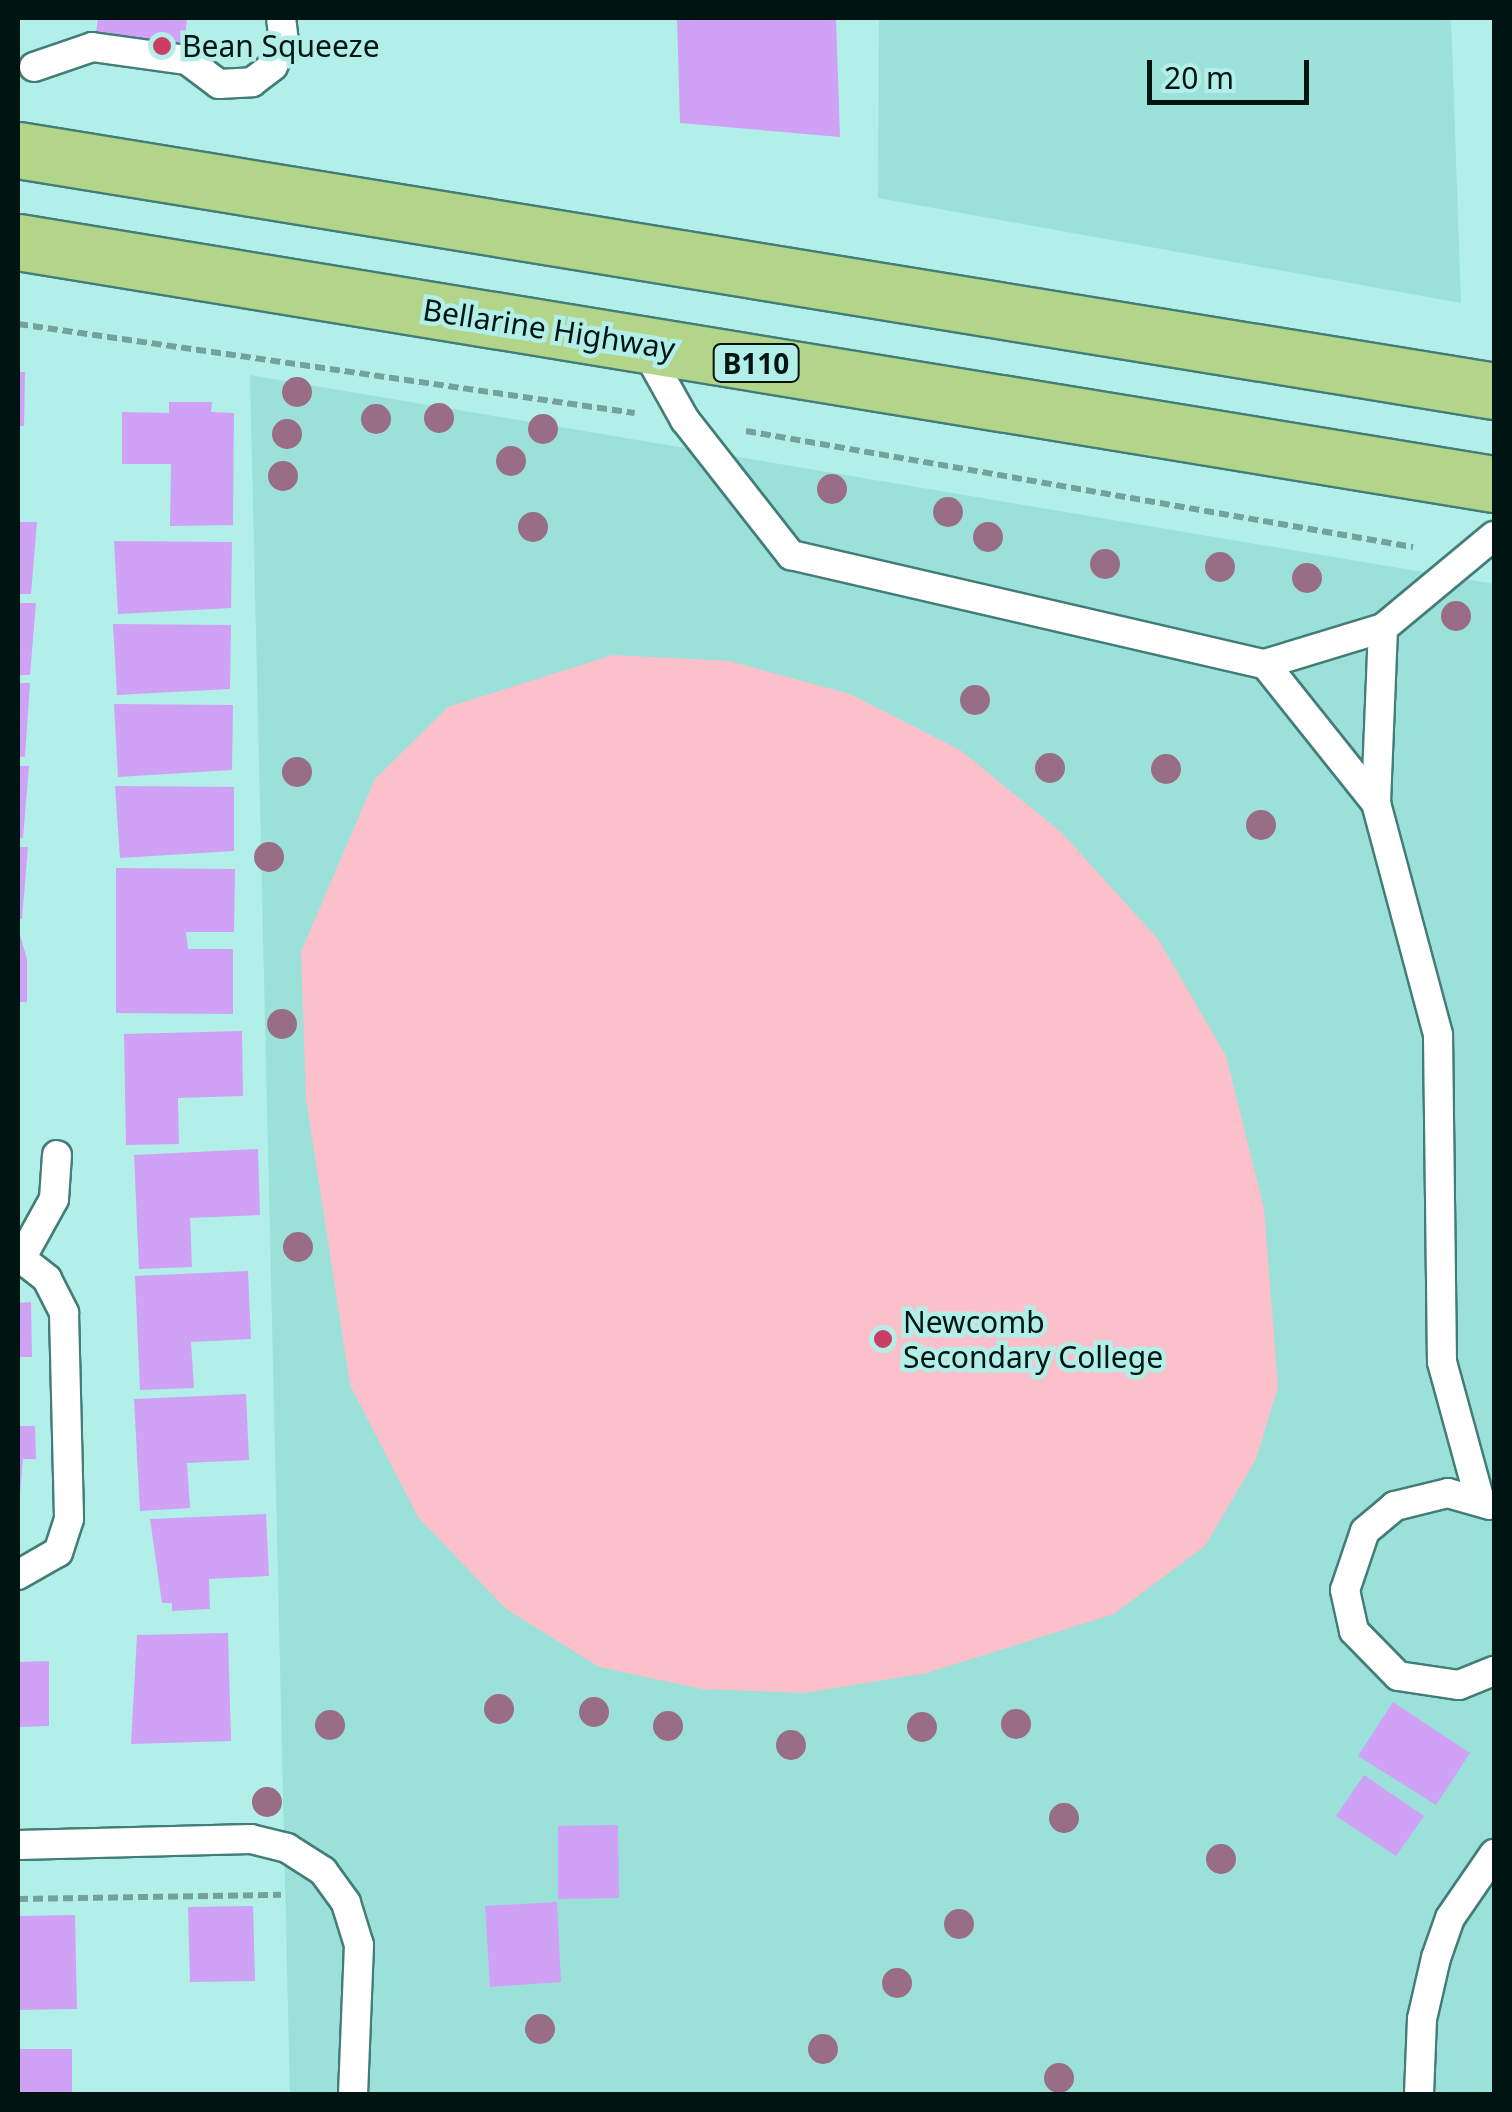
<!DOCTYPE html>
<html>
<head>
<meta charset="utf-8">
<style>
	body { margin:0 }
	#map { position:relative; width:1512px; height:2112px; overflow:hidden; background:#b2efe9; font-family:"Noto Sans",sans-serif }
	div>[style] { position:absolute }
	.built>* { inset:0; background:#9ce0da }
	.green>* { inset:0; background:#fbc0c9 }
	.building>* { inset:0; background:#cfa2f5 }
	.path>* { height:6px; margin-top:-3px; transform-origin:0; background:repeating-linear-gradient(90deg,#73a29d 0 10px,transparent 0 15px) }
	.roads { filter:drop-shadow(2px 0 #437d78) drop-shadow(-2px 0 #437d78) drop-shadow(0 2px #437d78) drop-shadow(0 -2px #437d78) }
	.lane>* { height:28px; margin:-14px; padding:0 14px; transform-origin:14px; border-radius:14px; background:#fff }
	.highway>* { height:55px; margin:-27.5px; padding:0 27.5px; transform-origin:27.5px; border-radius:27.5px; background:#b3d589 }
	.trees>* { width:30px; height:30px; margin:-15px; border-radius:50%; background:#986d85 }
	.dots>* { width:28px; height:28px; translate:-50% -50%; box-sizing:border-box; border:5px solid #b2efe9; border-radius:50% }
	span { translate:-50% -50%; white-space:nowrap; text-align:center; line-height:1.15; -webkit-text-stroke:9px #b2efe9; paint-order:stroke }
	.shield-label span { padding:2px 8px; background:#b2efe9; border:2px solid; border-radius:8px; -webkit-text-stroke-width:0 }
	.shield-label { font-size:28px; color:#001412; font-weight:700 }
	.poi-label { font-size:30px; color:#001412 }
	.left { translate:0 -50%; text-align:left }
	.street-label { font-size:30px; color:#001412 }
	.frame { position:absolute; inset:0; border:20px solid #001412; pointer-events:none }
	.scale { position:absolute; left:1147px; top:60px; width:162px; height:45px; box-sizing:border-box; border:5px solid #001412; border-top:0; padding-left:12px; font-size:30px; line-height:35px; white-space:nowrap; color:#001412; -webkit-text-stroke:8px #b2efe9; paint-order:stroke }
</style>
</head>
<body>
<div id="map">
	<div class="built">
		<i style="clip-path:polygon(879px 18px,1451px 18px,1461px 303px,878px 198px)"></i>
		<i style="clip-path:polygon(250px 375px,1494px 584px,1494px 2094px,290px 2094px)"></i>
	</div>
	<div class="green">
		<i style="clip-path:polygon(613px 655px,729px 661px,850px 694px,960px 750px,1061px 832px,1158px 939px,1226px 1056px,1264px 1209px,1278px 1387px,1256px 1459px,1205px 1546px,1114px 1614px,927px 1673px,804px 1693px,702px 1689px,599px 1667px,506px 1609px,418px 1517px,350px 1385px,306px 1099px,301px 952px,375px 779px,448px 707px)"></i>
	</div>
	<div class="building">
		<i style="clip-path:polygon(98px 18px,187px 18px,183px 58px,96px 33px)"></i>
		<i style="clip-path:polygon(677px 18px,836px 18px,840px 137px,680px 123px)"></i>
		<i style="clip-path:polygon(18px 372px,25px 372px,24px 426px,18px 426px)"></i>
		<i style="clip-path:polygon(169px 402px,212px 402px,211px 412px,234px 413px,233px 525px,170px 526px,171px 464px,122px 464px,122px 412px,169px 413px)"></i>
		<i style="clip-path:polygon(18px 522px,37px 522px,31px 594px,18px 594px)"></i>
		<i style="clip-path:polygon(114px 541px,232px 542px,231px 608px,118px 614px)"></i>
		<i style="clip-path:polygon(18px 603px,36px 603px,30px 675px,18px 675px)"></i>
		<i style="clip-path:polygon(113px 624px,231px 625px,230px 689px,117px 695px)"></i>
		<i style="clip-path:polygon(18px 683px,30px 683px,25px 757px,18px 757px)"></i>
		<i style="clip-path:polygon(114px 704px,233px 705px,232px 770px,118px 777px)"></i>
		<i style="clip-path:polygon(18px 766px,29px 766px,23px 838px,18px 838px)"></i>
		<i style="clip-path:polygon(115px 786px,234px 787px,234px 851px,120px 858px)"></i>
		<i style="clip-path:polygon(18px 847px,28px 847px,22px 919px,18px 919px)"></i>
		<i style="clip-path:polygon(116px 868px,235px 869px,234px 932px,186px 932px,188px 949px,233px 949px,233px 1014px,116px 1013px)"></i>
		<i style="clip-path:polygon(18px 928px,27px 959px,27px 1002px,18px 1002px)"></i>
		<i style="clip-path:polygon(242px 1031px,243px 1096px,178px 1098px,179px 1144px,126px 1145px,124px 1034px)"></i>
		<i style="clip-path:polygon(258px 1149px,260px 1215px,190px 1218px,192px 1267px,139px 1269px,134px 1155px)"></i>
		<i style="clip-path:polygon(248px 1271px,251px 1339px,191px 1342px,194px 1388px,140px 1390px,135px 1276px)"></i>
		<i style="clip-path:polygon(31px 1302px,32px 1357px,18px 1357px,18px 1303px)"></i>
		<i style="clip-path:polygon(246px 1394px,249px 1460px,187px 1463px,190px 1508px,140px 1511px,134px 1399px)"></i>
		<i style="clip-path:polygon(18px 1426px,35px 1426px,36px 1459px,23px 1459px,18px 1517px)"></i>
		<i style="clip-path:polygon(266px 1514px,269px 1576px,209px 1579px,210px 1609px,172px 1611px,172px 1603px,162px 1603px,150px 1519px)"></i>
		<i style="clip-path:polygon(228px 1633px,231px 1741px,131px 1744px,137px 1635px)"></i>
		<i style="clip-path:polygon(49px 1661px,49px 1726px,18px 1727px,18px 1662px)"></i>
		<i style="clip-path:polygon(1393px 1702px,1470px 1753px,1436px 1805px,1358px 1756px)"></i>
		<i style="clip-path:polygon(1364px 1775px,1424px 1816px,1396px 1856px,1336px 1816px)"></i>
		<i style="clip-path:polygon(618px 1825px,619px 1898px,558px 1899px,558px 1826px)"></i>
		<i style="clip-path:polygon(557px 1902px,561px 1982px,490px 1987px,485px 1906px)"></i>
		<i style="clip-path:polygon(253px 1906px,255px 1981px,190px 1982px,188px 1907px)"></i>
		<i style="clip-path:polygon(75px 1915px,77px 2009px,19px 2010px,18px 1916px)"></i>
		<i style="clip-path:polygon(18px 2049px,72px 2049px,72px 2094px,18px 2094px)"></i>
	</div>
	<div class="path">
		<i style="left:18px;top:324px;width:623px;rotate:8.21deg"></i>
		<i style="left:746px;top:431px;width:677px;rotate:9.87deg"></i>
		<i style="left:18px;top:1899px;width:263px;rotate:-0.9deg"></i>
	</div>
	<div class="roads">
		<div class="lane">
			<i style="left:34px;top:67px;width:61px;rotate:-19deg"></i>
			<i style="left:92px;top:47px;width:96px;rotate:7.8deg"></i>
			<i style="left:187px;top:60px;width:40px;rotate:37deg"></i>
			<i style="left:219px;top:84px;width:33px;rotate:-3deg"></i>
			<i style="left:252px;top:82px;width:26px;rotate:-37deg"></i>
			<i style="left:273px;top:66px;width:26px;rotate:-65deg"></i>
			<i style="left:284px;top:42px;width:24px;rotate:-97deg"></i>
			<i style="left:643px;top:345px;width:86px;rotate:60.8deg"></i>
			<i style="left:685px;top:420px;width:172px;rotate:51.9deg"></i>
			<i style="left:791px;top:555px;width:486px;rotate:13deg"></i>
			<i style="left:1265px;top:664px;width:123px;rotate:-17deg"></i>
			<i style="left:1383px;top:628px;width:144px;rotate:-39.7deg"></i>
			<i style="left:1383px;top:628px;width:175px;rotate:92.3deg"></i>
			<i style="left:1376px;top:803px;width:240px;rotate:75deg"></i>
			<i style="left:1438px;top:1035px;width:327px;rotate:89.3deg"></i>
			<i style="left:1442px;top:1362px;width:144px;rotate:74.7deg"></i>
			<i style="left:1265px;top:664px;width:178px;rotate:51.4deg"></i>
			<i style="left:18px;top:1256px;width:37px;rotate:38deg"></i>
			<i style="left:47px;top:1279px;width:38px;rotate:63deg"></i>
			<i style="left:64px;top:1313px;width:206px;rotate:88.6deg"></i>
			<i style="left:69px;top:1519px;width:35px;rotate:108deg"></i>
			<i style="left:58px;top:1552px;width:46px;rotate:150.1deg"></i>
			<i style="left:22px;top:1257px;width:66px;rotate:-61.1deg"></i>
			<i style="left:54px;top:1199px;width:44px;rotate:-86.1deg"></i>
			<i style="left:1490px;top:1505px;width:44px;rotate:-164.1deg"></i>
			<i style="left:1448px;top:1493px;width:55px;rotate:166.2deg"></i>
			<i style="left:1395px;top:1506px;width:39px;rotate:140deg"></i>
			<i style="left:1365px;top:1531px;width:62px;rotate:108.7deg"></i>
			<i style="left:1345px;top:1590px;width:42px;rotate:77.6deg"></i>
			<i style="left:1354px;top:1631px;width:63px;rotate:45.6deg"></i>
			<i style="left:1398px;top:1676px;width:62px;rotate:8.4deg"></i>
			<i style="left:1459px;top:1685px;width:38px;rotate:-22deg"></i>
			<i style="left:18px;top:1845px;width:233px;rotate:-1.5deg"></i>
			<i style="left:251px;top:1839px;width:37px;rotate:14deg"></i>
			<i style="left:287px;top:1848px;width:43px;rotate:32.6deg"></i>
			<i style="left:323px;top:1871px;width:39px;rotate:54deg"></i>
			<i style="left:346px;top:1903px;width:44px;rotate:72.8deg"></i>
			<i style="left:359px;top:1945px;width:149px;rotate:92.3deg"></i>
			<i style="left:1419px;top:2094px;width:75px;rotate:-87.7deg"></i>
			<i style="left:1422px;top:2019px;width:63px;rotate:-77.1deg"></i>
			<i style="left:1436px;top:1958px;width:42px;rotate:-70.7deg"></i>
			<i style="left:1450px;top:1918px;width:78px;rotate:-55.5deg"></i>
		</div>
		<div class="highway">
			<i style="left:18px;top:150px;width:1496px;rotate:9.27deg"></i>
			<i style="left:18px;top:242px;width:1496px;rotate:9.31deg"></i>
		</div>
	</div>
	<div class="trees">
		<i style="left:297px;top:392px"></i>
		<i style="left:439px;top:418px"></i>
		<i style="left:376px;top:419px"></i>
		<i style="left:543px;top:429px"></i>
		<i style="left:287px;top:434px"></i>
		<i style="left:511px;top:461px"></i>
		<i style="left:283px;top:476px"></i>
		<i style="left:832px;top:489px"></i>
		<i style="left:948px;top:512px"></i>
		<i style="left:533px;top:527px"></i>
		<i style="left:988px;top:537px"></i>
		<i style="left:1105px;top:564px"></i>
		<i style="left:1220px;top:567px"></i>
		<i style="left:1307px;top:578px"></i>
		<i style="left:1456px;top:616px"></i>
		<i style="left:975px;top:700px"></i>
		<i style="left:1050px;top:768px"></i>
		<i style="left:1166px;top:769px"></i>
		<i style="left:297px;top:772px"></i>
		<i style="left:1261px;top:825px"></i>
		<i style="left:269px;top:857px"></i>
		<i style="left:282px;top:1024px"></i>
		<i style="left:298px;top:1247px"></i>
		<i style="left:499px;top:1709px"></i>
		<i style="left:594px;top:1712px"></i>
		<i style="left:1016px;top:1724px"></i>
		<i style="left:330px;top:1725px"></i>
		<i style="left:668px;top:1726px"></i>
		<i style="left:922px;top:1727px"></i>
		<i style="left:791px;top:1745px"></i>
		<i style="left:267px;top:1802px"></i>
		<i style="left:1064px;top:1818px"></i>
		<i style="left:1221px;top:1859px"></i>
		<i style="left:959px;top:1924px"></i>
		<i style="left:897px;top:1983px"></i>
		<i style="left:540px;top:2029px"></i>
		<i style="left:823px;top:2049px"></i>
		<i style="left:1059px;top:2078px"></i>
	</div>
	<div class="dots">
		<i style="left:162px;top:46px;background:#cc3d64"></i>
		<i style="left:883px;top:1339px;background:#cc3d64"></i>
	</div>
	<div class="shield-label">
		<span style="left:756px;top:363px">B110</span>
	</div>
	<div class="poi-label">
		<span class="left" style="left:182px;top:46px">Bean Squeeze</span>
		<span class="left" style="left:903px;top:1339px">Newcomb<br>Secondary College</span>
	</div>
	<div class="street-label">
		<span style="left:549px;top:329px;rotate:9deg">Bellarine Highway</span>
	</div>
	<div class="frame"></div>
	<div class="scale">20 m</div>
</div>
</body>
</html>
